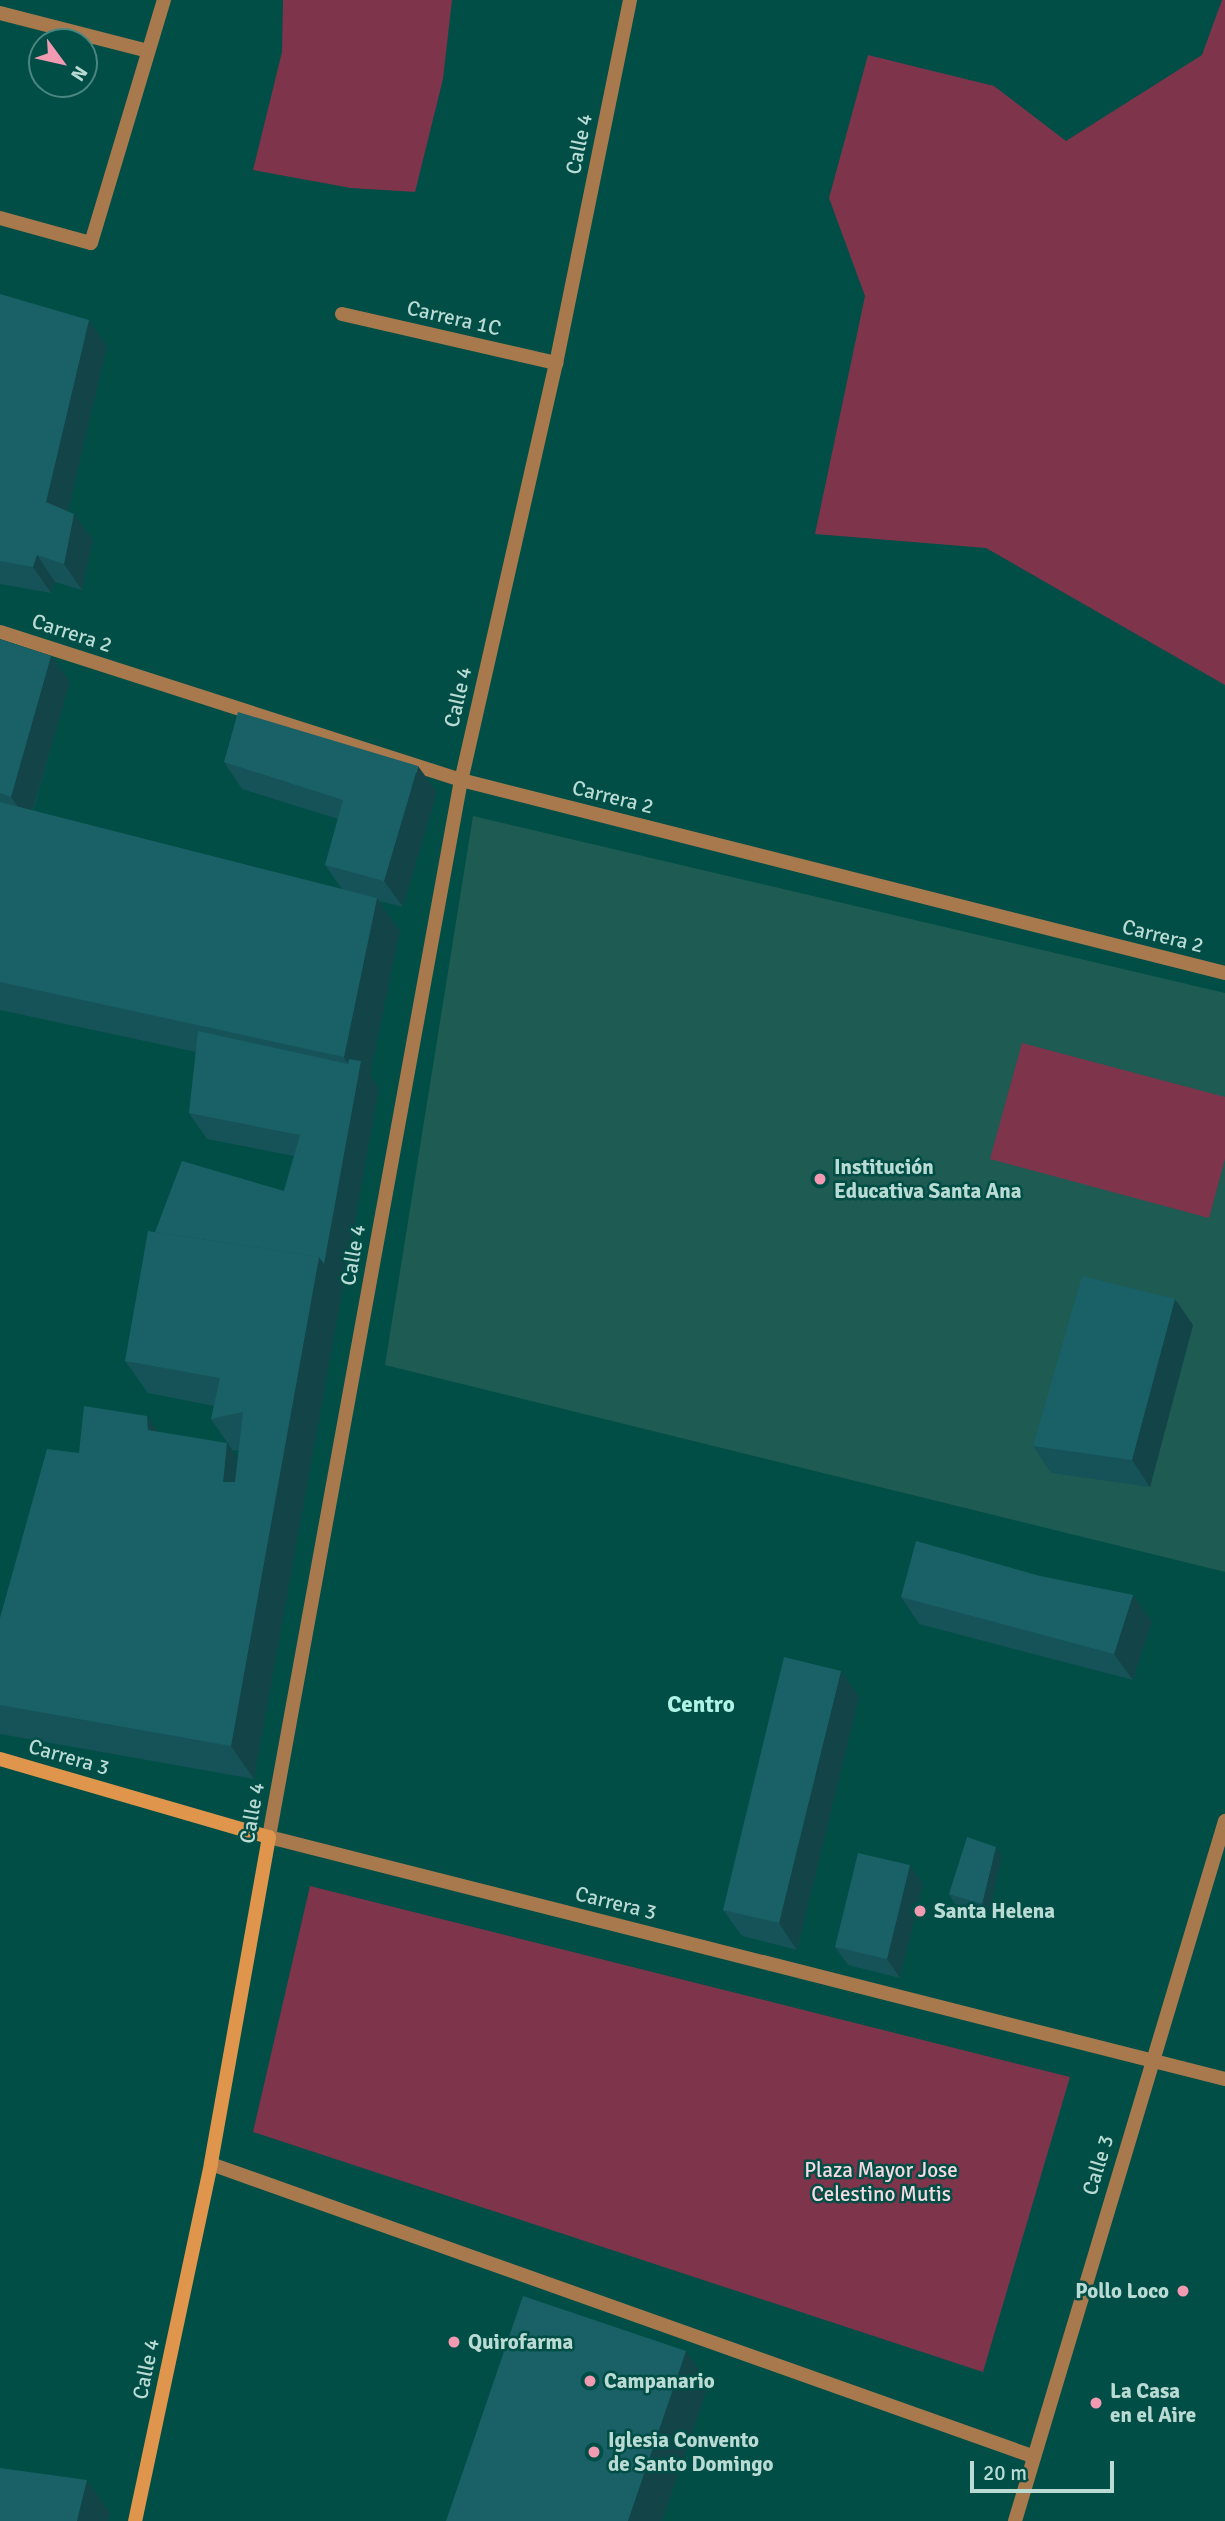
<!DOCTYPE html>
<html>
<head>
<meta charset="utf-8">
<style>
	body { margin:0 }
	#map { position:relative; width:1225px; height:2521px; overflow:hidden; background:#004e46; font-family:Signika,sans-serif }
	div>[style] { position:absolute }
	.built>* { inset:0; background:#1e5b53 }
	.green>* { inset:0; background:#7e344b }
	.street>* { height:14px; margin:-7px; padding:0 7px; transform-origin:7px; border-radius:7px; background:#a8794d }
	.secondary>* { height:14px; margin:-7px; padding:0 7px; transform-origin:7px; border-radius:7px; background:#e0954c }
	.wall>* { inset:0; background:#165359 }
	.shaded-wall>* { inset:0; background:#124448 }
	.building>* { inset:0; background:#196167 }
	.dots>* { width:19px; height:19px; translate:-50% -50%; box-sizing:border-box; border:4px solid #004e46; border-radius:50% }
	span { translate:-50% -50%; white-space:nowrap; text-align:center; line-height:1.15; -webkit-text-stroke:5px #004e46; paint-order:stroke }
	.street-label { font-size:21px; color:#badad4 }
	.poi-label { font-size:21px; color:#badad4; font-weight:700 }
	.left { translate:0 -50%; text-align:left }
	.right { translate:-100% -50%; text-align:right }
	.park-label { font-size:21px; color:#f6dae0 }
	.neighbourhood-label { font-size:23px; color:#aff2e6; font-weight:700 }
	.north { position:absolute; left:28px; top:28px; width:70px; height:70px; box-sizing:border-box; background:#004e46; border:2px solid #4a867f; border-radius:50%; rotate:123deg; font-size:19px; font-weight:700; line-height:28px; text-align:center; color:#badad4 }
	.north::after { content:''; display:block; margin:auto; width:24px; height:32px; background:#f19ab1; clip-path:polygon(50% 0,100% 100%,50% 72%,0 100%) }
	.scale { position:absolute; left:970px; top:2461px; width:144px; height:32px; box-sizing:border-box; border:4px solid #badad4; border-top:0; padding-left:9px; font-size:21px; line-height:24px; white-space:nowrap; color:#badad4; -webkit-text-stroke:5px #004e46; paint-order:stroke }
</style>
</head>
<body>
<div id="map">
	<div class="built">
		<i style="clip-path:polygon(473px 816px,1225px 993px,1225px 1572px,385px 1365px)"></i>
	</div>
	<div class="green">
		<i style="clip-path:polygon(283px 0,452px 0,443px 79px,415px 192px,351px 188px,253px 170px,282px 52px)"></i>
		<i style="clip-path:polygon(1222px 0,1225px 0,1225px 685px,986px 548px,815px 534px,865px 296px,829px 198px,868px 55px,994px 86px,1066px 141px,1202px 55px)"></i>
		<i style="clip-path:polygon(1022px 1043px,1225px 1097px,1225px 1159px,1209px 1218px,990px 1159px)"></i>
		<i style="clip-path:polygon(310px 1886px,1070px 2077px,983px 2372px,253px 2132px)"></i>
	</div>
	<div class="street">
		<i style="left:630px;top:0;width:370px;rotate:101.5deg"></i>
		<i style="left:556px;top:363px;width:428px;rotate:102.8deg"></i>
		<i style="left:461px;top:780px;width:1074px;rotate:100.3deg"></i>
		<i style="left:269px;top:1837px;width:986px;rotate:14.21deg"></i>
		<i style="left:0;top:13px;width:153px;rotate:14.4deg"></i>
		<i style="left:0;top:218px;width:94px;rotate:15.4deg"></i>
		<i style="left:91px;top:243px;width:254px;rotate:-73.3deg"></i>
		<i style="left:342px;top:314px;width:220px;rotate:12.9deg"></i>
		<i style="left:0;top:632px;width:484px;rotate:17.8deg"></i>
		<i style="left:461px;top:780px;width:788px;rotate:14.18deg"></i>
		<i style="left:211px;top:2164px;width:871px;rotate:19.58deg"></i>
		<i style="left:1015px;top:2521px;width:731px;rotate:-73.3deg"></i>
	</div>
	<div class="secondary">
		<i style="left:0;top:1759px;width:280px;rotate:16.2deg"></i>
		<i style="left:269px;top:1837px;width:332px;rotate:100.1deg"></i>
		<i style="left:211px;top:2164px;width:365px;rotate:102deg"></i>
	</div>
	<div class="wall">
		<i style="clip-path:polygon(0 294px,107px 346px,68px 511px,93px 540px,82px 590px,55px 582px,51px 593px,0 584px)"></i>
		<i style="clip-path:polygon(0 639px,51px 656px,70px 682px,33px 811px,342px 889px,325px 865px,338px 819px,242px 789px,224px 762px,437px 792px,403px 907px,379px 901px,400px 931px,370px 1074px,379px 1088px,254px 1779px,0 1734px,0 1618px,79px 1453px,158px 1432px,238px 1458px,239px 1450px,233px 1451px,211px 1419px,214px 1406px,148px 1393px,125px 1361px,155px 1232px,284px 1191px,294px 1156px,207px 1139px,189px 1113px,196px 1052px,0 1010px)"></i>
		<i style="clip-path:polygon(1193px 1325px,1150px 1487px,1051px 1473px,1033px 1446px)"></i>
		<i style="clip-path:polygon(1040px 1576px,1133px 1595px,1152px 1622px,1133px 1680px,919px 1624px,901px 1597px)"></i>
		<i style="clip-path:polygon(841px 1671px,859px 1697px,797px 1950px,742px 1936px,723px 1910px)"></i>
		<i style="clip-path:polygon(1002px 1856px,989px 1913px,955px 1904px,949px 1894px)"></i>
		<i style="clip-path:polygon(923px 1884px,900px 1978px,848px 1965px,835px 1947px)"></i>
	</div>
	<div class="shaded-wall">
		<i style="clip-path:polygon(89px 320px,107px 346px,64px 528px,46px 502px)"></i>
		<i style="clip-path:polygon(74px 514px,93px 540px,82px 590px,64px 564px)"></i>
		<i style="clip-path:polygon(37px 555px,55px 582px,51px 593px,33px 567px)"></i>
		<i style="clip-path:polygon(51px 656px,70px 682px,29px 823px,11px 797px)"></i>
		<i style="clip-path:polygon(418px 766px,437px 792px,403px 907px,384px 881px)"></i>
		<i style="clip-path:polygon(377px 898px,400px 931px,370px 1074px,379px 1088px,254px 1779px,231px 1746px,319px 1257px,358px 1078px,344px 1057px)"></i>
		<i style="clip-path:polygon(1175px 1299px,1193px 1325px,1150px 1487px,1132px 1460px)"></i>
		<i style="clip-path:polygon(147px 1416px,170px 1449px,148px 1430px)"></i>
		<i style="clip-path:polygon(227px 1443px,250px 1475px,246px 1514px,223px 1482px)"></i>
		<i style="clip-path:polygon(1133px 1595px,1152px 1622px,1133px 1680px,1114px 1654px)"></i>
		<i style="clip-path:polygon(841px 1671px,859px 1697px,797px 1950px,779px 1923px)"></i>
		<i style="clip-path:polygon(996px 1847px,1002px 1856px,989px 1913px,982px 1904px)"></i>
		<i style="clip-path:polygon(910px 1865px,923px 1884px,900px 1978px,887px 1959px)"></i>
		<i style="clip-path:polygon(686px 2351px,709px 2384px,662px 2521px,628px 2521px)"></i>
		<i style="clip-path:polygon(87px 2480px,110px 2513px,108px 2521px,77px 2521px)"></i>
	</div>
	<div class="building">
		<i style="clip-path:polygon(0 294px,89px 320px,46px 502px,74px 514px,64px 564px,37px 555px,33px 567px,0 561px)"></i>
		<i style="clip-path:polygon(0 639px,51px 656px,11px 797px,0 793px)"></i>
		<i style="clip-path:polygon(238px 712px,418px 766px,384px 881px,325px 865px,343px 800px,224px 762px)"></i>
		<i style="clip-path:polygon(0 802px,377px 898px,344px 1057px,0 982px)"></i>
		<i style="clip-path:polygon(198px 1031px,348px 1064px,349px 1059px,361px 1061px,324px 1264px,319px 1257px,155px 1232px,182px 1161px,284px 1191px,300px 1135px,189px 1113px)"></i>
		<i style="clip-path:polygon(148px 1231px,319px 1257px,231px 1746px,0 1705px,0 1618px,47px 1449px,79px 1453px,84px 1406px,147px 1416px,148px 1430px,227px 1443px,223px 1482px,235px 1482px,243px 1412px,211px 1419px,220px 1378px,125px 1361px)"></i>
		<i style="clip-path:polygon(1082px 1276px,1175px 1299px,1132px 1460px,1033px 1446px)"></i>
		<i style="clip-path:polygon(916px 1541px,1040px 1576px,1133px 1595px,1114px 1654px,901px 1597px)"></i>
		<i style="clip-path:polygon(784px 1657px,841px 1671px,779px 1923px,723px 1910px)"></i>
		<i style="clip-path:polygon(967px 1837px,996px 1847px,982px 1904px,949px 1894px)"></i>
		<i style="clip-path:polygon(858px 1853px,910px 1865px,887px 1959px,835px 1947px)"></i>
		<i style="clip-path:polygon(523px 2296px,686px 2351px,628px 2521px,446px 2521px)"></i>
		<i style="clip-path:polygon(0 2468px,87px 2480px,77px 2521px,0 2521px)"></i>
	</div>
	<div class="dots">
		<i style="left:820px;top:1179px;background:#f19ab1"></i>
		<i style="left:920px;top:1911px;background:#f19ab1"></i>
		<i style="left:1183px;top:2291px;background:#f19ab1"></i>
		<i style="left:454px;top:2342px;background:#f19ab1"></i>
		<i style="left:590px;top:2381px;background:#f19ab1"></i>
		<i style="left:1096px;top:2403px;background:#f19ab1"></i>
		<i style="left:594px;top:2452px;background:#f19ab1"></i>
	</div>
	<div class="street-label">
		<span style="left:579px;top:144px;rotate:-78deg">Calle 4</span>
		<span style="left:454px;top:318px;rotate:13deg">Carrera 1C</span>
		<span style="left:72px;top:633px;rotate:18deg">Carrera 2</span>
		<span style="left:458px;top:697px;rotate:-77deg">Calle 4</span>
		<span style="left:613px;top:797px;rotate:14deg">Carrera 2</span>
		<span style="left:1163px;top:936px;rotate:14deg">Carrera 2</span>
		<span style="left:353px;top:1255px;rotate:-80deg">Calle 4</span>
		<span style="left:69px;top:1757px;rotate:16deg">Carrera 3</span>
		<span style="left:252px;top:1813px;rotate:-80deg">Calle 4</span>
		<span style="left:616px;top:1903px;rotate:14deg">Carrera 3</span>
		<span style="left:1098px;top:2165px;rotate:-73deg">Calle 3</span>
		<span style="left:146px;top:2369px;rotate:-78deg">Calle 4</span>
	</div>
	<div class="poi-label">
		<span class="left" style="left:834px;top:1179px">Institución<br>Educativa Santa Ana</span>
		<span class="left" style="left:934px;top:1911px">Santa Helena</span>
		<span class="right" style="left:1169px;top:2291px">Pollo Loco</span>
		<span class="left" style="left:468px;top:2342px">Quirofarma</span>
		<span class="left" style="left:604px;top:2381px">Campanario</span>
		<span class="left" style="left:1110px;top:2403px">La Casa<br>en el Aire</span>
		<span class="left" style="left:608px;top:2452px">Iglesia Convento<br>de Santo Domingo</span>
	</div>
	<div class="park-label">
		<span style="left:881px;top:2182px">Plaza Mayor Jose<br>Celestino Mutis</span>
	</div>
	<div class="neighbourhood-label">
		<span style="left:701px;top:1705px">Centro</span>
	</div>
	<div class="north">N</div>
	<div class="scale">20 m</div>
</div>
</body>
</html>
